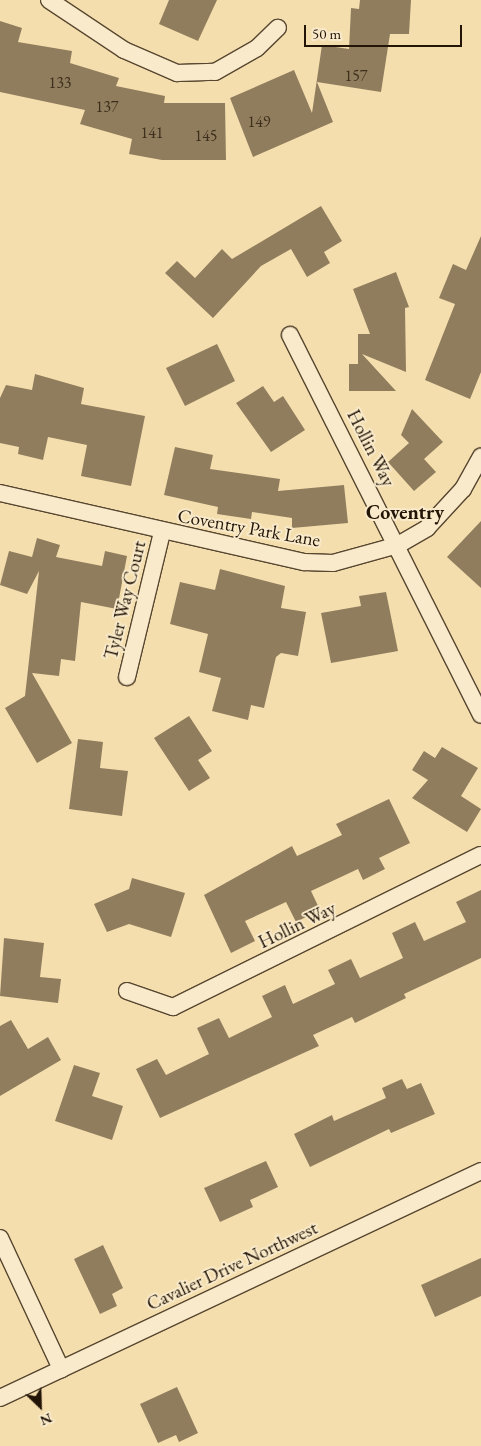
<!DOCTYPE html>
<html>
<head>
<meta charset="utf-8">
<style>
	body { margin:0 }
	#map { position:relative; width:481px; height:1446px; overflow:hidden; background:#f5deae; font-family:"EB Garamond",serif }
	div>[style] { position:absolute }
	.building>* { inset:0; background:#907d5d }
	.roads { filter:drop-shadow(1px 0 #574630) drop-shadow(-1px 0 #574630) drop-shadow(0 1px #574630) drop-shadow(0 -1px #574630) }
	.street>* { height:16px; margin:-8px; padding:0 8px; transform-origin:8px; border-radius:8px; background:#f8eaca }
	span { translate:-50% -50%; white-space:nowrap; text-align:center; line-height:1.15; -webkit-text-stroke:4px #f8eaca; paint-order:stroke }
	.number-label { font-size:16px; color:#3e2e1c }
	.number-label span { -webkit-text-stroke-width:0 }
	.street-label { font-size:19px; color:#221406 }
	.neighbourhood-label { font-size:20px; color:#221406; font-weight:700 }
	.north { position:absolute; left:15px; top:1381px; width:50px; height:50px; -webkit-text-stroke:4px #f8eaca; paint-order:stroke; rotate:156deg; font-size:14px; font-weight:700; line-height:20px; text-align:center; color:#221406 }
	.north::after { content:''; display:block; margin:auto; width:18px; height:22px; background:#221406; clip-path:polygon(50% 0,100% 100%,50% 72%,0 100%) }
	.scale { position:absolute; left:304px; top:25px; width:158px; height:22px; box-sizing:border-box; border:2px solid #221406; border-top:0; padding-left:6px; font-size:15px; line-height:18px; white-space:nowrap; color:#221406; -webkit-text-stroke:4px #f8eaca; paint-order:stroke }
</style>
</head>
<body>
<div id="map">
	<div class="building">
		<i style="clip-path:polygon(169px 0,217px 0,198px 41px,159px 24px)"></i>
		<i style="clip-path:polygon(360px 0,411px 0,409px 34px,390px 34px,381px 92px,317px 82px,333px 122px,253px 157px,230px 98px,294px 70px,312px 113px,322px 45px,349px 49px,351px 8px,359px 9px)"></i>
		<i style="clip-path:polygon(0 21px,22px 28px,18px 42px,72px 51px,70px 63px,119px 78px,116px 86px,165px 96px,164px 103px,225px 103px,226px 160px,162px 160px,129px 154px,132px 139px,80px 124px,85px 110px,0 92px)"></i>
		<i style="clip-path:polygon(321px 206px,342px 241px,324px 252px,330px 263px,307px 277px,291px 249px,261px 266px,213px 318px,165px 273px,177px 261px,195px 278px,222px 249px,232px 259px)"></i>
		<i style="clip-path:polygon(481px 236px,481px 372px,470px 399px,425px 380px,455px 304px,439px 298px,453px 264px,466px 270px)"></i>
		<i style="clip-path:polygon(396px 272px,409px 307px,405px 308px,406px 372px,362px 354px,396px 391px,349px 391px,349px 364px,358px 364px,358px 334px,370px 334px,353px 289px)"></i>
		<i style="clip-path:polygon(217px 344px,235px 381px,185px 406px,166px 368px)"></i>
		<i style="clip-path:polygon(35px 374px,84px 388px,81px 404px,145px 416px,131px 486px,81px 476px,87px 445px,48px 437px,43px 460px,18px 454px,19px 447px,0 443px,0 398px,6px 385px,32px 390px)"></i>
		<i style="clip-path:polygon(263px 386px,274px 402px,283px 396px,305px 430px,271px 452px,236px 403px)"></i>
		<i style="clip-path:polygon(412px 409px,443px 442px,424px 459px,436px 472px,414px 491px,388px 462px,409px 443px,401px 435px)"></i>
		<i style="clip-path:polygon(175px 447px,213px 455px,210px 469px,280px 479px,278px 491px,344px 485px,348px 523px,292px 528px,292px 518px,252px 512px,251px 519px,217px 514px,218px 507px,164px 495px)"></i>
		<i style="clip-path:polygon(481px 521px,481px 588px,447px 557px)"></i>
		<i style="clip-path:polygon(37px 538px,60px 545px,56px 557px,102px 566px,105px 551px,127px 556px,117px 609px,81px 602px,75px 661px,61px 659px,59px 676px,32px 673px,72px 743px,37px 763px,5px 708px,25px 696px,39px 571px,27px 594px,0 585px,9px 551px,32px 557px)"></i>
		<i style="clip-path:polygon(220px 569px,285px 586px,281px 608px,306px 612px,298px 656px,281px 653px,276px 657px,264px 708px,251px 705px,248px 720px,212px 711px,221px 678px,199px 672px,208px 634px,170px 624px,180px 582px,215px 590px)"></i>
		<i style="clip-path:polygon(386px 592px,398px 651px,331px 663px,321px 613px,361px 606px,359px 596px)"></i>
		<i style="clip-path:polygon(189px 716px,212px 751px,198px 760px,210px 778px,189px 791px,154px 738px)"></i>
		<i style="clip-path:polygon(78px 739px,103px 742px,100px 768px,128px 771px,122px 816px,69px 809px)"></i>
		<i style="clip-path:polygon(442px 747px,478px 768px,461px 796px,481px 809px,467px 832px,412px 798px,428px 780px,412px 770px,424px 751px,435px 758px)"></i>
		<i style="clip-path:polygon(389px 799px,410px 843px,379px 858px,385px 869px,363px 880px,358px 869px,311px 891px,320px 910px,296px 922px,286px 902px,245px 921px,255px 941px,231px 953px,204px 895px,292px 846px,297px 856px,342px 835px,336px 824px)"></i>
		<i style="clip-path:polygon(132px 878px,185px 893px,171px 937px,129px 924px,107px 932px,94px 904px,129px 889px)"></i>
		<i style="clip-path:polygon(481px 890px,481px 958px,404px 994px,406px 998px,355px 1023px,352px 1017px,313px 1035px,319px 1046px,160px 1118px,136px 1069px,157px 1059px,166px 1075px,209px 1054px,197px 1028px,219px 1018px,229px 1038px,272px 1017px,262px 996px,285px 985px,293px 1004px,335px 984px,328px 970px,351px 959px,360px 978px,403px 958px,392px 933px,415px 922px,424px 941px,466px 922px,456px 902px)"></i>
		<i style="clip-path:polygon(4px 938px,44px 943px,40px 977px,61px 979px,58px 1003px,0 996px)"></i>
		<i style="clip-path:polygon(11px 1020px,28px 1049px,48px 1037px,61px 1060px,0 1096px,0 1026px)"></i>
		<i style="clip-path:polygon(74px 1065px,100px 1073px,92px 1096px,123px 1106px,112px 1140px,55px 1121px)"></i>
		<i style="clip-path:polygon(402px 1079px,407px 1089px,421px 1083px,435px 1114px,391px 1133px,389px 1129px,310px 1167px,294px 1134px,332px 1115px,334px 1121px,386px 1098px,382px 1088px)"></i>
		<i style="clip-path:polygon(266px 1161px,278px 1187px,250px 1200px,253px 1207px,220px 1222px,204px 1188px)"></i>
		<i style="clip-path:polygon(103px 1245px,123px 1288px,112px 1294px,117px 1306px,100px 1314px,74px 1259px)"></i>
		<i style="clip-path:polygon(481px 1258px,481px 1296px,435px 1317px,421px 1285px)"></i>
		<i style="clip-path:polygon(177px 1387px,198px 1433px,179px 1442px,176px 1435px,158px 1443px,140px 1404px)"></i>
	</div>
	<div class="roads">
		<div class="street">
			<i style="left:49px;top:0;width:90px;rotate:33.7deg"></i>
			<i style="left:124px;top:50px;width:58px;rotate:23.5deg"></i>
			<i style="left:177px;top:73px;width:38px;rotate:-2deg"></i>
			<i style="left:215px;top:72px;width:48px;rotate:-29.7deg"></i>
			<i style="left:257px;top:48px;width:29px;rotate:-44deg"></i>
			<i style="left:290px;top:335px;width:425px;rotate:63.3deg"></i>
			<i style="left:0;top:493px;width:312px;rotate:12.8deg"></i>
			<i style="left:304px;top:562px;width:29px;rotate:2deg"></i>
			<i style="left:333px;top:563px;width:67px;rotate:-15.5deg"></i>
			<i style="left:398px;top:545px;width:34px;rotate:-30deg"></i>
			<i style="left:427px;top:528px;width:53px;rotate:-47.3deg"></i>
			<i style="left:463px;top:489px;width:37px;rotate:-61deg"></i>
			<i style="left:127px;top:677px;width:149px;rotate:-76.4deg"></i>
			<i style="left:127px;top:991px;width:49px;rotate:19.2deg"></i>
			<i style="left:173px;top:1007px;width:343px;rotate:-26.3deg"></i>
			<i style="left:0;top:1238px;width:145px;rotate:65deg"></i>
			<i style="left:0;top:1398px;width:532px;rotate:-25.26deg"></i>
		</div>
	</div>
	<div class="number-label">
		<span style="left:356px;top:76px">157</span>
		<span style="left:60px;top:83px">133</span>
		<span style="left:107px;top:107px">137</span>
		<span style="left:259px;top:122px">149</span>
		<span style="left:152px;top:133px">141</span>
		<span style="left:206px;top:136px">145</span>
	</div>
	<div class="street-label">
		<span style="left:371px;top:448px;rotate:63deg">Hollin Way</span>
		<span style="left:249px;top:528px;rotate:10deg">Coventry Park Lane</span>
		<span style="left:125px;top:600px;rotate:-76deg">Tyler Way Court</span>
		<span style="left:297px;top:925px;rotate:-26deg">Hollin Way</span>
		<span style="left:232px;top:1266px;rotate:-25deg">Cavalier Drive Northwest</span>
	</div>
	<div class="neighbourhood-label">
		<span style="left:405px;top:512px">Coventry</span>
	</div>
	<div class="north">N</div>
	<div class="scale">50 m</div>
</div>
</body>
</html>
